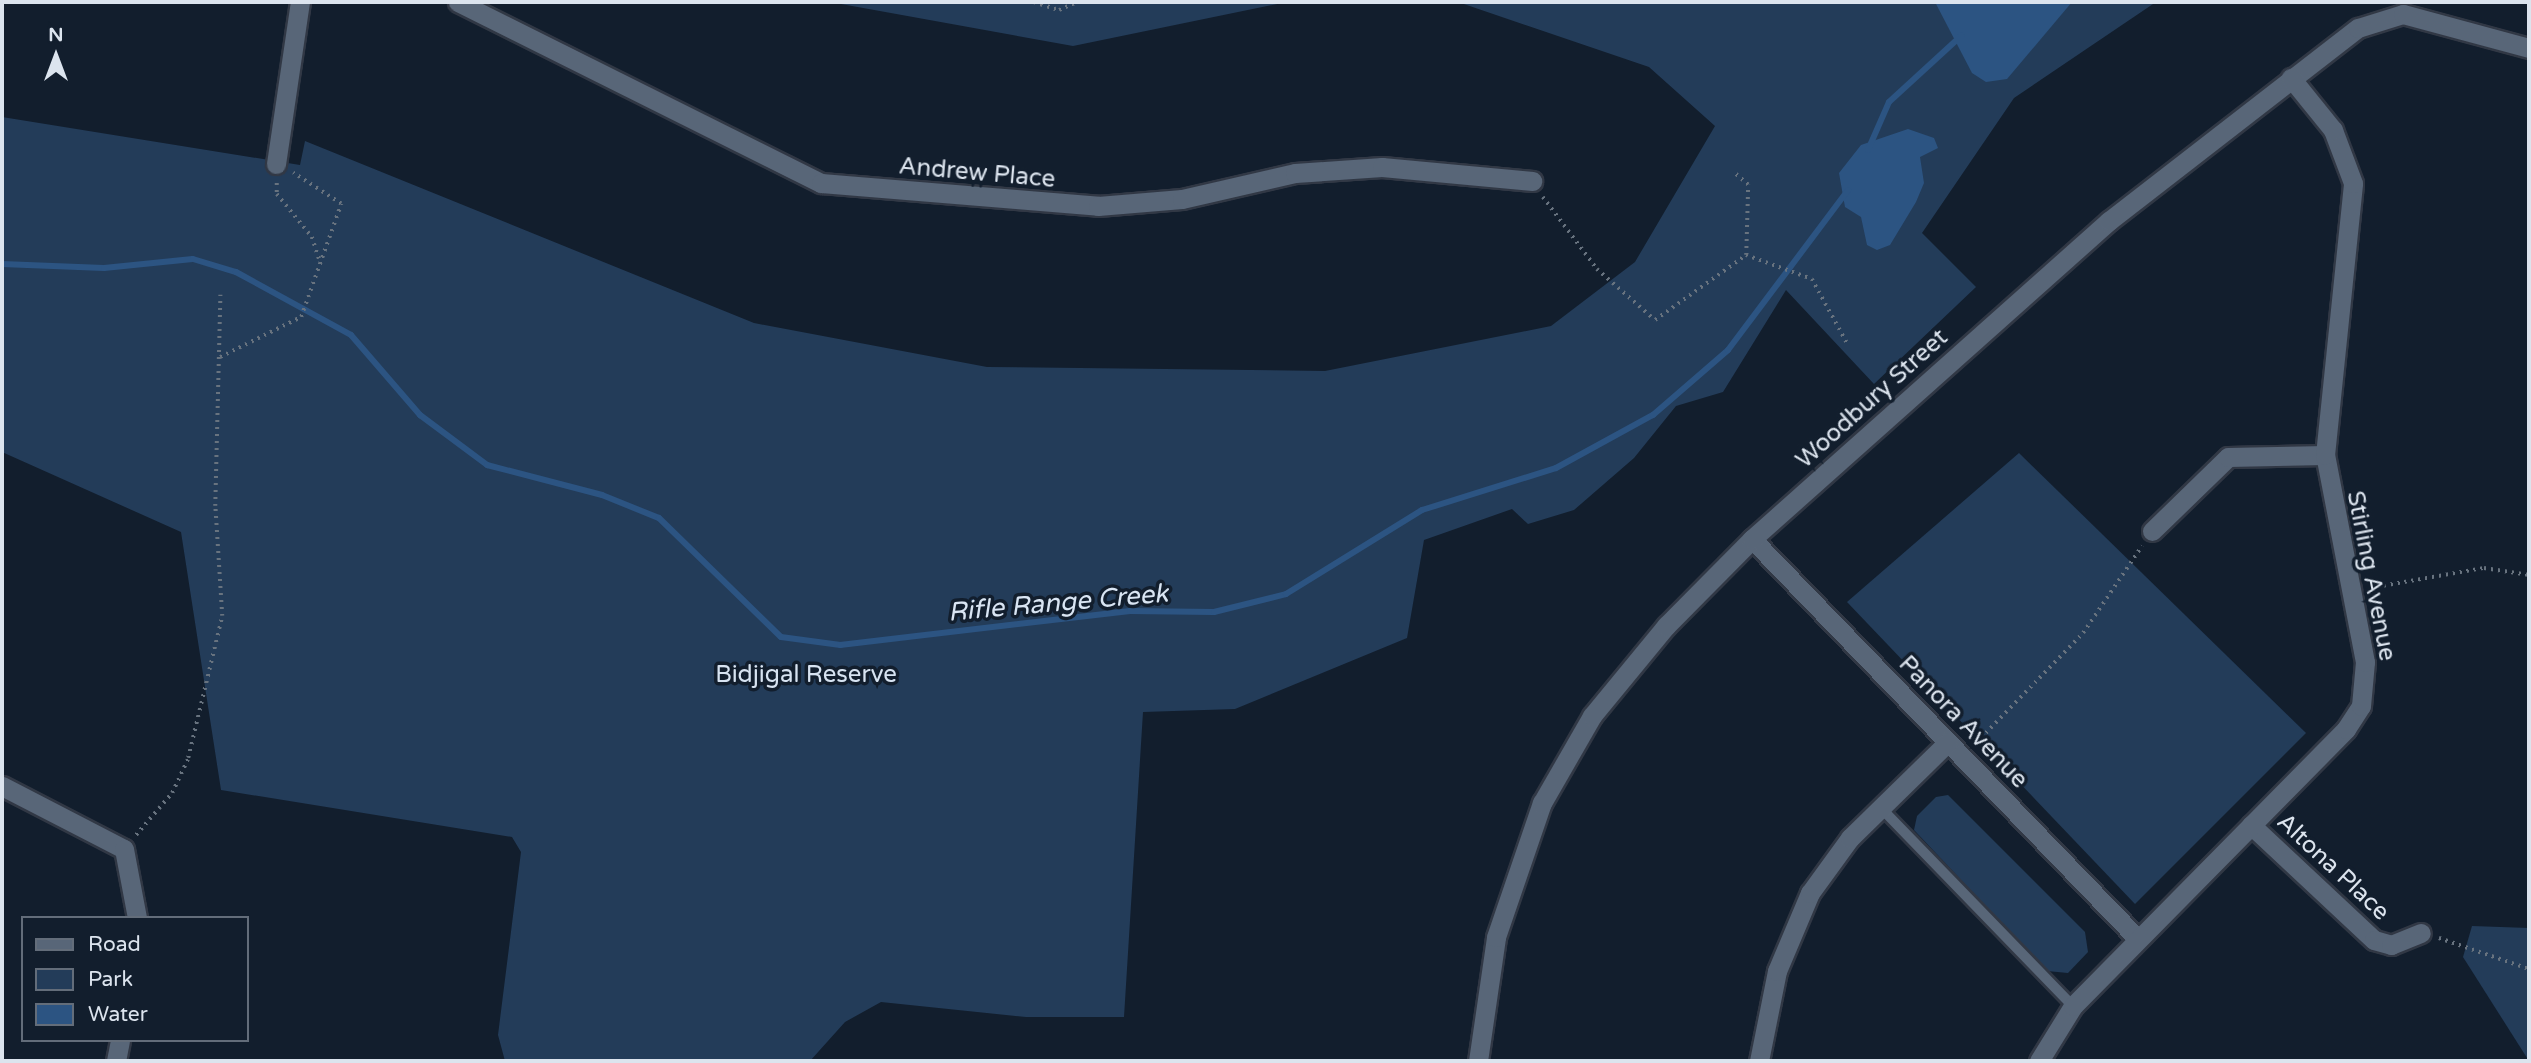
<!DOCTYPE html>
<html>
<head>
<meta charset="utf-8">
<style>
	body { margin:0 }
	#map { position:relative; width:2531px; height:1063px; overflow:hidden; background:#121e2d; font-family:"Varela Round",sans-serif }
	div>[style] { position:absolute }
	.green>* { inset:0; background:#233c59 }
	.water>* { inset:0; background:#2c5482 }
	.stream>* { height:6px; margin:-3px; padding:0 3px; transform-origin:3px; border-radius:3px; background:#2c5482 }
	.path>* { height:3.5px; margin-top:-1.75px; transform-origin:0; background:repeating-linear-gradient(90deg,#68737f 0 2px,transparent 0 7px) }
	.roads { filter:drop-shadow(2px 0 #313845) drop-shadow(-2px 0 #313845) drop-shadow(0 2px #313845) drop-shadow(0 -2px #313845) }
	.service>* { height:10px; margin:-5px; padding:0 5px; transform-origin:5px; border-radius:5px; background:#586678 }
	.minor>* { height:19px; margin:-9.5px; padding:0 9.5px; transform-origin:9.5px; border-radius:9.5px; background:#586678 }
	span { translate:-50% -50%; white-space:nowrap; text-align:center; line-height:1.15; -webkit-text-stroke:7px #121e2d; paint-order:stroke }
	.street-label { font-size:24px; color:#dce4ee }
	.park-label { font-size:24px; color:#d7e3f1 }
	.water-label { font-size:26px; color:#d9e5f3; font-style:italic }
	.frame { position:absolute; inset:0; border:4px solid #dce4ee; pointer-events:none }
	.legend { position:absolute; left:21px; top:916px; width:228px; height:126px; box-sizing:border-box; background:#121e2d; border:2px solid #636d7a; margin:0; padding:9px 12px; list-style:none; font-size:21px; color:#dce4ee }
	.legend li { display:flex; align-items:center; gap:14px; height:35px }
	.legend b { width:35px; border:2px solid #636d7a }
	.north { position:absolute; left:21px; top:21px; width:70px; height:70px; -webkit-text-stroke:5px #121e2d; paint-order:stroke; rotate:0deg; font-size:19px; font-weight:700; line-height:28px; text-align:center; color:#dce4ee }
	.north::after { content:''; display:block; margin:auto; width:24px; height:32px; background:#dce4ee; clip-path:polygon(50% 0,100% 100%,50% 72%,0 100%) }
</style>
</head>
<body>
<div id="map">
	<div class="green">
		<i style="clip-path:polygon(830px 2px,1287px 2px,1073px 46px)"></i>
		<i style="clip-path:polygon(1458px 2px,2156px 2px,2014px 98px,1922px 233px,1976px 287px,1874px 384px,1786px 290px,1723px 392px,1676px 406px,1634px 458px,1574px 510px,1528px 524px,1512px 509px,1424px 540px,1407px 638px,1235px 709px,1143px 712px,1124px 1017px,1026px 1017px,881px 1002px,845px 1022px,810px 1061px,505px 1061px,498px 1035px,521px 852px,512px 837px,221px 790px,181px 532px,2px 452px,2px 117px,300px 165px,305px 141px,754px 323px,987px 367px,1325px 371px,1551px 326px,1635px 262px,1715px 126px,1649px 67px)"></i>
		<i style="clip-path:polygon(2019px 453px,2306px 733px,2135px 904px,1847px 602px)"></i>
		<i style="clip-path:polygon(1948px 795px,2085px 932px,2088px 952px,2068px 973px,2047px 971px,1914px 830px,1917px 816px,1936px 797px)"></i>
		<i style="clip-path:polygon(2472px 926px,2529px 928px,2529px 1061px,2463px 957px)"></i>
	</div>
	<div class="water">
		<i style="clip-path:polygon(1935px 2px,2072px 2px,2007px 79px,1986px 82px,1972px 73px)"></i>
		<i style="clip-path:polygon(1908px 129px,1934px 138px,1938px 148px,1920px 157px,1924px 183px,1916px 202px,1890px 245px,1877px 250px,1867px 245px,1861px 217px,1845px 207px,1839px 173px,1861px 145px)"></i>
	</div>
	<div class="stream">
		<i style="left:1868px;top:150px;width:52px;rotate:-66.4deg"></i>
		<i style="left:1889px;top:102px;width:98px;rotate:-42.5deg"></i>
		<i style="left:2px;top:264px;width:102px;rotate:2.2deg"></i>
		<i style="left:104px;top:268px;width:89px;rotate:-5.8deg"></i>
		<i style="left:193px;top:259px;width:45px;rotate:16.8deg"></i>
		<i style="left:236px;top:272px;width:131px;rotate:28.7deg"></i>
		<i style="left:351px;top:335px;width:106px;rotate:49.2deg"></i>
		<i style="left:420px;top:415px;width:84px;rotate:36.7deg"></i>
		<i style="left:487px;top:465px;width:119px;rotate:14.6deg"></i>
		<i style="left:602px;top:495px;width:61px;rotate:22deg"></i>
		<i style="left:659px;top:518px;width:170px;rotate:44.3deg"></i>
		<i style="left:781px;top:637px;width:60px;rotate:7.7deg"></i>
		<i style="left:840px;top:645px;width:292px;rotate:-6.7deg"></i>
		<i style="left:1130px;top:611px;width:84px;rotate:0.7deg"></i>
		<i style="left:1214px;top:612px;width:74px;rotate:-14deg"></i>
		<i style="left:1286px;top:594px;width:160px;rotate:-31.7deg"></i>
		<i style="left:1422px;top:510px;width:140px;rotate:-17.4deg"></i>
		<i style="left:1556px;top:468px;width:111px;rotate:-28.7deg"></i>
		<i style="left:1653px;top:415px;width:99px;rotate:-40.9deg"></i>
		<i style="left:1728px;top:350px;width:200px;rotate:-53.1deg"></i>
	</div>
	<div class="path">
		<i style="left:1034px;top:2px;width:26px;rotate:18deg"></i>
		<i style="left:1059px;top:10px;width:20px;rotate:-24deg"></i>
		<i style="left:1776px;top:2px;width:40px"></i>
		<i style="left:277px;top:183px;width:11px;rotate:90deg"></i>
		<i style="left:277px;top:194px;width:55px;rotate:50.9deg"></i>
		<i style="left:312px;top:237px;width:23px;rotate:72deg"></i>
		<i style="left:1543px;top:197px;width:90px;rotate:53.1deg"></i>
		<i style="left:1597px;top:269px;width:77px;rotate:41.3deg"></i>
		<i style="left:1655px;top:320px;width:112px;rotate:-35.5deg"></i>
		<i style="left:1746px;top:255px;width:70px;rotate:-88.4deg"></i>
		<i style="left:1748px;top:185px;width:18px;rotate:-139deg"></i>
		<i style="left:1746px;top:255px;width:70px;rotate:20deg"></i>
		<i style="left:1812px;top:279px;width:73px;rotate:61.3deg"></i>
		<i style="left:220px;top:357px;width:90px;rotate:-26.3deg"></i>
		<i style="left:301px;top:317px;width:120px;rotate:-70.5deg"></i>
		<i style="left:341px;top:204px;width:57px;rotate:-147.1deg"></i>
		<i style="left:2370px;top:588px;width:116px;rotate:-10deg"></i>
		<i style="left:2484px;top:568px;width:46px;rotate:8.8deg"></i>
		<i style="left:1976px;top:743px;width:153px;rotate:-45.8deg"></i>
		<i style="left:2083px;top:633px;width:105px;rotate:-55.9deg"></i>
		<i style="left:136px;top:835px;width:55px;rotate:-49.4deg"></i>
		<i style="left:172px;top:793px;width:38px;rotate:-65deg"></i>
		<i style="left:188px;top:758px;width:146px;rotate:-76.5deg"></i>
		<i style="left:222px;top:616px;width:110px;rotate:-93.6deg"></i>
		<i style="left:215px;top:506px;width:211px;rotate:-88.6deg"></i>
		<i style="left:2439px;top:938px;width:95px;rotate:19deg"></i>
	</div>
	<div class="roads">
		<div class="service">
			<i style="left:1881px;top:808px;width:276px;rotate:45.9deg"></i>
		</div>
		<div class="minor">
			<i style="left:458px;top:2px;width:406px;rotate:26.5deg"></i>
			<i style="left:821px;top:183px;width:278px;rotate:4.7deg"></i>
			<i style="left:1098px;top:206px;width:84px;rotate:-4.8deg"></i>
			<i style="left:1182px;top:199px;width:116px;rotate:-13deg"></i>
			<i style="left:1295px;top:173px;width:87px;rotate:-3.9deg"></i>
			<i style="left:1382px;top:167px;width:151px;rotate:5.3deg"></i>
			<i style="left:276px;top:164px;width:164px;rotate:-81.6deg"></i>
			<i style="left:2152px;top:531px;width:106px;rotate:-44.2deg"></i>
			<i style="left:2228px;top:457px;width:97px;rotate:-1.2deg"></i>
			<i style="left:1752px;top:539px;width:556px;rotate:46.02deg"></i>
			<i style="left:2px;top:786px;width:137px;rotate:27.3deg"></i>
			<i style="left:124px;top:849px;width:70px;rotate:79.3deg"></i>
			<i style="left:2251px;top:825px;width:168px;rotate:43.1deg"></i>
			<i style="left:2374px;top:940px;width:18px;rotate:16deg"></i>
			<i style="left:2391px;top:945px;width:32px;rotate:-22deg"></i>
			<i style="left:116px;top:1061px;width:21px;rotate:-79deg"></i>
			<i style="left:1478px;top:1061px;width:125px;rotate:-81.7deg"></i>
			<i style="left:1496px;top:937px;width:142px;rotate:-71.1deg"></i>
			<i style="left:1542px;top:803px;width:100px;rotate:-60.1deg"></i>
			<i style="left:1592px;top:716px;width:117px;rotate:-50.6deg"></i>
			<i style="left:1666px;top:626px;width:122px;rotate:-45.3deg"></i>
			<i style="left:1752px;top:539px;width:478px;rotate:-41.7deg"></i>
			<i style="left:2109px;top:221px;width:315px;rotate:-37.8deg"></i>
			<i style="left:2358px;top:28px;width:47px;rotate:-17.3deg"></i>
			<i style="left:2403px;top:14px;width:131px;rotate:15.1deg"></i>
			<i style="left:1759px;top:1061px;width:92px;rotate:-78.7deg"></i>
			<i style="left:1777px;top:971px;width:85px;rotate:-67.1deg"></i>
			<i style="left:1810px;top:893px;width:68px;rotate:-54deg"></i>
			<i style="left:1850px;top:838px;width:137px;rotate:-44.4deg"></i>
			<i style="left:2039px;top:1061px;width:65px;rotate:-58.3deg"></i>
			<i style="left:2073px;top:1006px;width:389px;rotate:-45.4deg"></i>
			<i style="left:2346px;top:729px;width:27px;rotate:-57deg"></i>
			<i style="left:2361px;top:706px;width:44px;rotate:-84.8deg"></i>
			<i style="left:2365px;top:662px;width:211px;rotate:-100.9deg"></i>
			<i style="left:2325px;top:455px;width:273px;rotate:-84.1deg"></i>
			<i style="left:2353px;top:183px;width:57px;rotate:-110.7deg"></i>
			<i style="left:2333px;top:130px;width:67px;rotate:-128.9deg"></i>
		</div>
	</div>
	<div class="street-label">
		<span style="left:977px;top:173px;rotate:5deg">Andrew Place</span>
		<span style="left:1872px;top:399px;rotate:-42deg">Woodbury Street</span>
		<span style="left:2371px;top:576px;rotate:79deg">Stirling Avenue</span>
		<span style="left:1963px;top:722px;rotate:46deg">Panora Avenue</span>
		<span style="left:2333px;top:867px;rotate:43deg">Altona Place</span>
	</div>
	<div class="park-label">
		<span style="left:806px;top:675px">Bidjigal Reserve</span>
	</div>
	<div class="water-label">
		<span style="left:1058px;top:603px;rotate:-5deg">Rifle Range Creek</span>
	</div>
	<div class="frame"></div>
	<ul class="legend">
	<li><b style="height:9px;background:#586678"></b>Road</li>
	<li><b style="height:19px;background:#233c59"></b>Park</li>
	<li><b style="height:19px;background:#2c5482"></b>Water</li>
	</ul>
	<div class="north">N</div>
</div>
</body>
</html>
